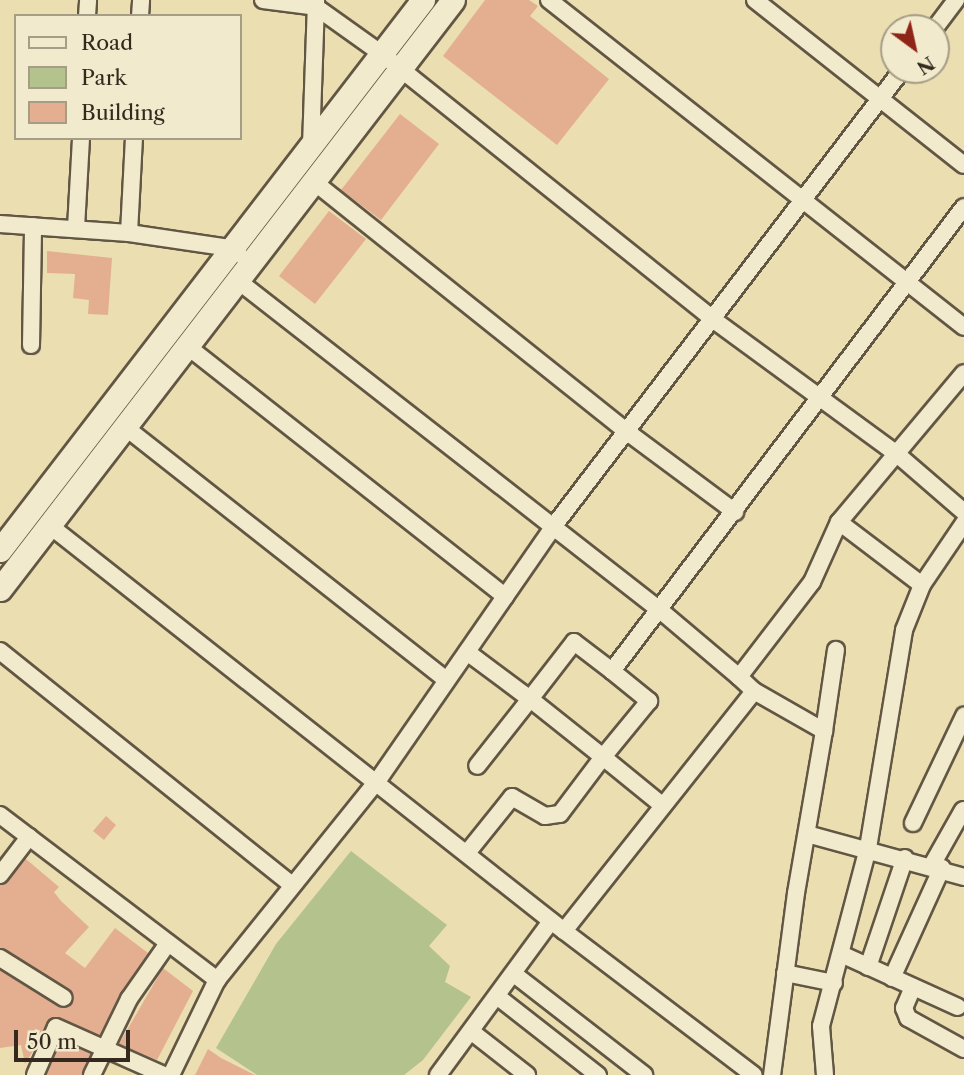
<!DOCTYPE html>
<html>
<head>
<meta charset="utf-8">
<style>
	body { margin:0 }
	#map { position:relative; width:964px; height:1075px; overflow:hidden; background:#ebdeb1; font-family:"Libre Caslon Text",serif }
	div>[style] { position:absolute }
	.green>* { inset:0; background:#b4c28e }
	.building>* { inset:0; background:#e3af90 }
	.roads { filter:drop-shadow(2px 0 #625644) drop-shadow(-2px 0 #625644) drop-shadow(0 2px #625644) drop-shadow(0 -2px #625644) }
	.minor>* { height:16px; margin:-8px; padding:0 8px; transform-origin:8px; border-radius:8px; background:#f2eacc }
	.secondary>* { height:23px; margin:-11.5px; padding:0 11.5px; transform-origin:11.5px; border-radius:11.5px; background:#f2eacc }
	span { translate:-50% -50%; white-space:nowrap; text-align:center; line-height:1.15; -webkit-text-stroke:5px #f2eacc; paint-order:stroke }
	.legend { position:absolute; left:14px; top:14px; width:228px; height:126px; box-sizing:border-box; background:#f2eacc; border:2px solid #a69d87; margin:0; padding:9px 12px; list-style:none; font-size:21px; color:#35291f }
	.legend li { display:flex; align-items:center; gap:14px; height:35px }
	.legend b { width:35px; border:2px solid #a69d87 }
	.north { position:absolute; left:880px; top:14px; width:70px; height:70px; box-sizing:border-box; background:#f2eacc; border:2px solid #a69d87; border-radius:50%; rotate:147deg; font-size:19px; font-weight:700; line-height:28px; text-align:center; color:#35291f }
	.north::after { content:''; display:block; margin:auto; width:24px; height:32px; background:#8f2418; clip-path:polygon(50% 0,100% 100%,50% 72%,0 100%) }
	.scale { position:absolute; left:14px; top:1030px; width:116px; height:32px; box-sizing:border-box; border:4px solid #35291f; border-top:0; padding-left:9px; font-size:21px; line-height:24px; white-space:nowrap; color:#35291f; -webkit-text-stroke:5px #f2eacc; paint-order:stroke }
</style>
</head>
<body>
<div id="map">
	<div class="green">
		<i style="clip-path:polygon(351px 851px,447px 925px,429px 946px,450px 966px,445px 982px,471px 997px,423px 1060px,404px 1075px,257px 1075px,216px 1048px,276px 944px)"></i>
	</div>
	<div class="building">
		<i style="clip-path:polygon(485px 0,529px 0,538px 6px,530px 16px,609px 79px,557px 145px,443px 56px)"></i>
		<i style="clip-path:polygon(400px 114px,439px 144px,381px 220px,341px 190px)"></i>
		<i style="clip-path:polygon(329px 211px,366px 239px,315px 304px,279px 276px)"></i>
		<i style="clip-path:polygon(47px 251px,112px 258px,108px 315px,88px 314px,89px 300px,73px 298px,75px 274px,47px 273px)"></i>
		<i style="clip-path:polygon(106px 816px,116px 825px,104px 840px,93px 831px)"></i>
		<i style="clip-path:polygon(26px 859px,59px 887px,54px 892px,61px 901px,89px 927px,65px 953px,85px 968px,115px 928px,148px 953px,120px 994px,100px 1035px,54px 1017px,25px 1064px,21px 1045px,0 1048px,0 970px,59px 1007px,69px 1007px,74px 998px,70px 989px,0 948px,0 885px)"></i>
		<i style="clip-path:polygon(163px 968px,193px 991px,157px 1060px,119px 1044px)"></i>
		<i style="clip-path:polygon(61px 1041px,91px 1054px,82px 1075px,46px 1075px)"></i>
		<i style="clip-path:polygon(208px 1049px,221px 1058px,255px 1075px,195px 1075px)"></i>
	</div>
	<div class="roads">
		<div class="minor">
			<i style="left:263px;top:0;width:53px;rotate:7.5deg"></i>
			<i style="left:316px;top:7px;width:81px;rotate:35.5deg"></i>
			<i style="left:382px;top:54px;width:422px;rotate:38.7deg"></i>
			<i style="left:711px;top:318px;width:232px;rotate:36.2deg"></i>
			<i style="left:898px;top:455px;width:87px;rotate:40.8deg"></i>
			<i style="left:549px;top:0;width:528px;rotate:38.24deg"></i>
			<i style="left:755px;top:0;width:266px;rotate:38.3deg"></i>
			<i style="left:87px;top:16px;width:16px;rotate:-86deg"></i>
			<i style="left:140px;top:16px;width:16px;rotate:-86deg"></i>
			<i style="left:935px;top:28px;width:35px;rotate:-53deg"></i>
			<i style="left:311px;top:146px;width:146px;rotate:-88deg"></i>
			<i style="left:313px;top:181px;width:401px;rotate:38.6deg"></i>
			<i style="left:626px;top:431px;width:136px;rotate:36.6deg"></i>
			<i style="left:0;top:224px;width:129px;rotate:4deg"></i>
			<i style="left:129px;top:233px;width:103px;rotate:8.4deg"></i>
			<i style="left:231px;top:248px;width:10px;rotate:37deg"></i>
			<i style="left:76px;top:228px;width:90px;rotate:-86.8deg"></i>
			<i style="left:129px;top:233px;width:95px;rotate:-87deg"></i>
			<i style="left:237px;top:280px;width:538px;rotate:37.98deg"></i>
			<i style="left:661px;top:611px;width:102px;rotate:40.2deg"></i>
			<i style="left:31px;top:345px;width:119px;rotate:-89deg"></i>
			<i style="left:187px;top:346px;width:405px;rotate:38.2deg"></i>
			<i style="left:125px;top:427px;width:409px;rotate:38.2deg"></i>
			<i style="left:839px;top:522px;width:104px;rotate:37.2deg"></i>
			<i style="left:49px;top:525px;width:656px;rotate:38.25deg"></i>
			<i style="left:564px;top:931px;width:238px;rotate:37.2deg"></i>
			<i style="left:0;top:651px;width:373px;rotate:38.7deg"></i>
			<i style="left:467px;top:652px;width:79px;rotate:36.7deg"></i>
			<i style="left:530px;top:699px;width:72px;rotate:-52.3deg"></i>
			<i style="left:574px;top:642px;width:48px;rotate:37.3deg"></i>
			<i style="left:612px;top:671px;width:48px;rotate:39deg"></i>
			<i style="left:649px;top:701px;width:72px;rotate:129.4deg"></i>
			<i style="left:603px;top:757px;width:77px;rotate:39.2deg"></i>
			<i style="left:612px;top:671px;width:582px;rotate:-52.82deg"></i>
			<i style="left:754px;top:691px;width:81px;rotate:29.7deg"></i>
			<i style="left:824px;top:731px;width:164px;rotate:99.8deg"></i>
			<i style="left:796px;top:893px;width:184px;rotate:97.5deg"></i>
			<i style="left:824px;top:731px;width:82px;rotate:-81.6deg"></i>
			<i style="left:0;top:815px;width:273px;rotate:37.2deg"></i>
			<i style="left:913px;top:823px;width:119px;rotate:-64.5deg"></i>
			<i style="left:807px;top:834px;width:163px;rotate:15.3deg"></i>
			<i style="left:467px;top:853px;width:72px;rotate:-51.2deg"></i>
			<i style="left:512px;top:797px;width:38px;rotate:30deg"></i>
			<i style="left:545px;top:816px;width:15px;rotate:-8deg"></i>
			<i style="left:560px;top:814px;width:71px;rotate:-53deg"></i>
			<i style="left:603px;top:757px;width:93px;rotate:-141.5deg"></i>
			<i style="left:530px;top:699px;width:85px;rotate:128.3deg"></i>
			<i style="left:932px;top:865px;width:63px;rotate:-60.6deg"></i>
			<i style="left:0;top:875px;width:48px;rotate:-52.7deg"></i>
			<i style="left:564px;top:931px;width:306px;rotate:-51.6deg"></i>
			<i style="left:754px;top:691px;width:21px;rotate:-137deg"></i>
			<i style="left:739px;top:677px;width:120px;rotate:-52.5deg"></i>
			<i style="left:812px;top:582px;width:66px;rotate:-65.8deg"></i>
			<i style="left:839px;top:522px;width:194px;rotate:-50deg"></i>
			<i style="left:841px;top:954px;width:128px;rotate:24.4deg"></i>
			<i style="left:0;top:958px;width:75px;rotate:32deg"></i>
			<i style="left:868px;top:967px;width:115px;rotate:-71.3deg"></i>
			<i style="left:785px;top:973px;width:50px;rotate:11.5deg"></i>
			<i style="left:514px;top:974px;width:165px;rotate:37.8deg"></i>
			<i style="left:892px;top:978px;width:121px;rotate:-65.6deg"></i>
			<i style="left:913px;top:987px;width:23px;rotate:113deg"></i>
			<i style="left:904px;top:1008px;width:11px;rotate:68deg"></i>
			<i style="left:908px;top:1018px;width:64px;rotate:29deg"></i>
			<i style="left:498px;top:997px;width:127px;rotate:38deg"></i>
			<i style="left:472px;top:1032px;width:70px;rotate:38deg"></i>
			<i style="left:35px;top:1075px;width:52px;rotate:-66.4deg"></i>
			<i style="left:56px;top:1027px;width:118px;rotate:24deg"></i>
			<i style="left:92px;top:1075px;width:85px;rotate:-64deg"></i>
			<i style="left:129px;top:999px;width:68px;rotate:-55.1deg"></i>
			<i style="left:171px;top:1075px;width:106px;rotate:-64.2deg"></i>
			<i style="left:217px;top:980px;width:257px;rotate:-51.2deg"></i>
			<i style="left:378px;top:780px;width:308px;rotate:-55.3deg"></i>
			<i style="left:553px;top:527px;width:575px;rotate:-52.63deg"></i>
			<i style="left:438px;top:1075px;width:191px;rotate:-53.7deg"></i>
			<i style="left:825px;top:1075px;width:49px;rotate:-94.7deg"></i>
			<i style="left:821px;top:1026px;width:184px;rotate:-75.2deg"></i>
			<i style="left:868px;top:848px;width:221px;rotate:-80.6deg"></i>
			<i style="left:904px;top:630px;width:48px;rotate:-68.2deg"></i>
			<i style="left:922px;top:585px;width:75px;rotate:-55.9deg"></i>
		</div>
		<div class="secondary">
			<i style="left:0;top:550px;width:694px;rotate:-52.44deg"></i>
			<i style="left:0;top:589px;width:743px;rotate:-52.44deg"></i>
		</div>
	</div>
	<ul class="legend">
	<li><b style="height:9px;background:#f2eacc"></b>Road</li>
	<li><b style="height:19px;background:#b4c28e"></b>Park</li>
	<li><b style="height:19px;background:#e3af90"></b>Building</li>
	</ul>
	<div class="north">N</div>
	<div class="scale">50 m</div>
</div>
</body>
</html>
